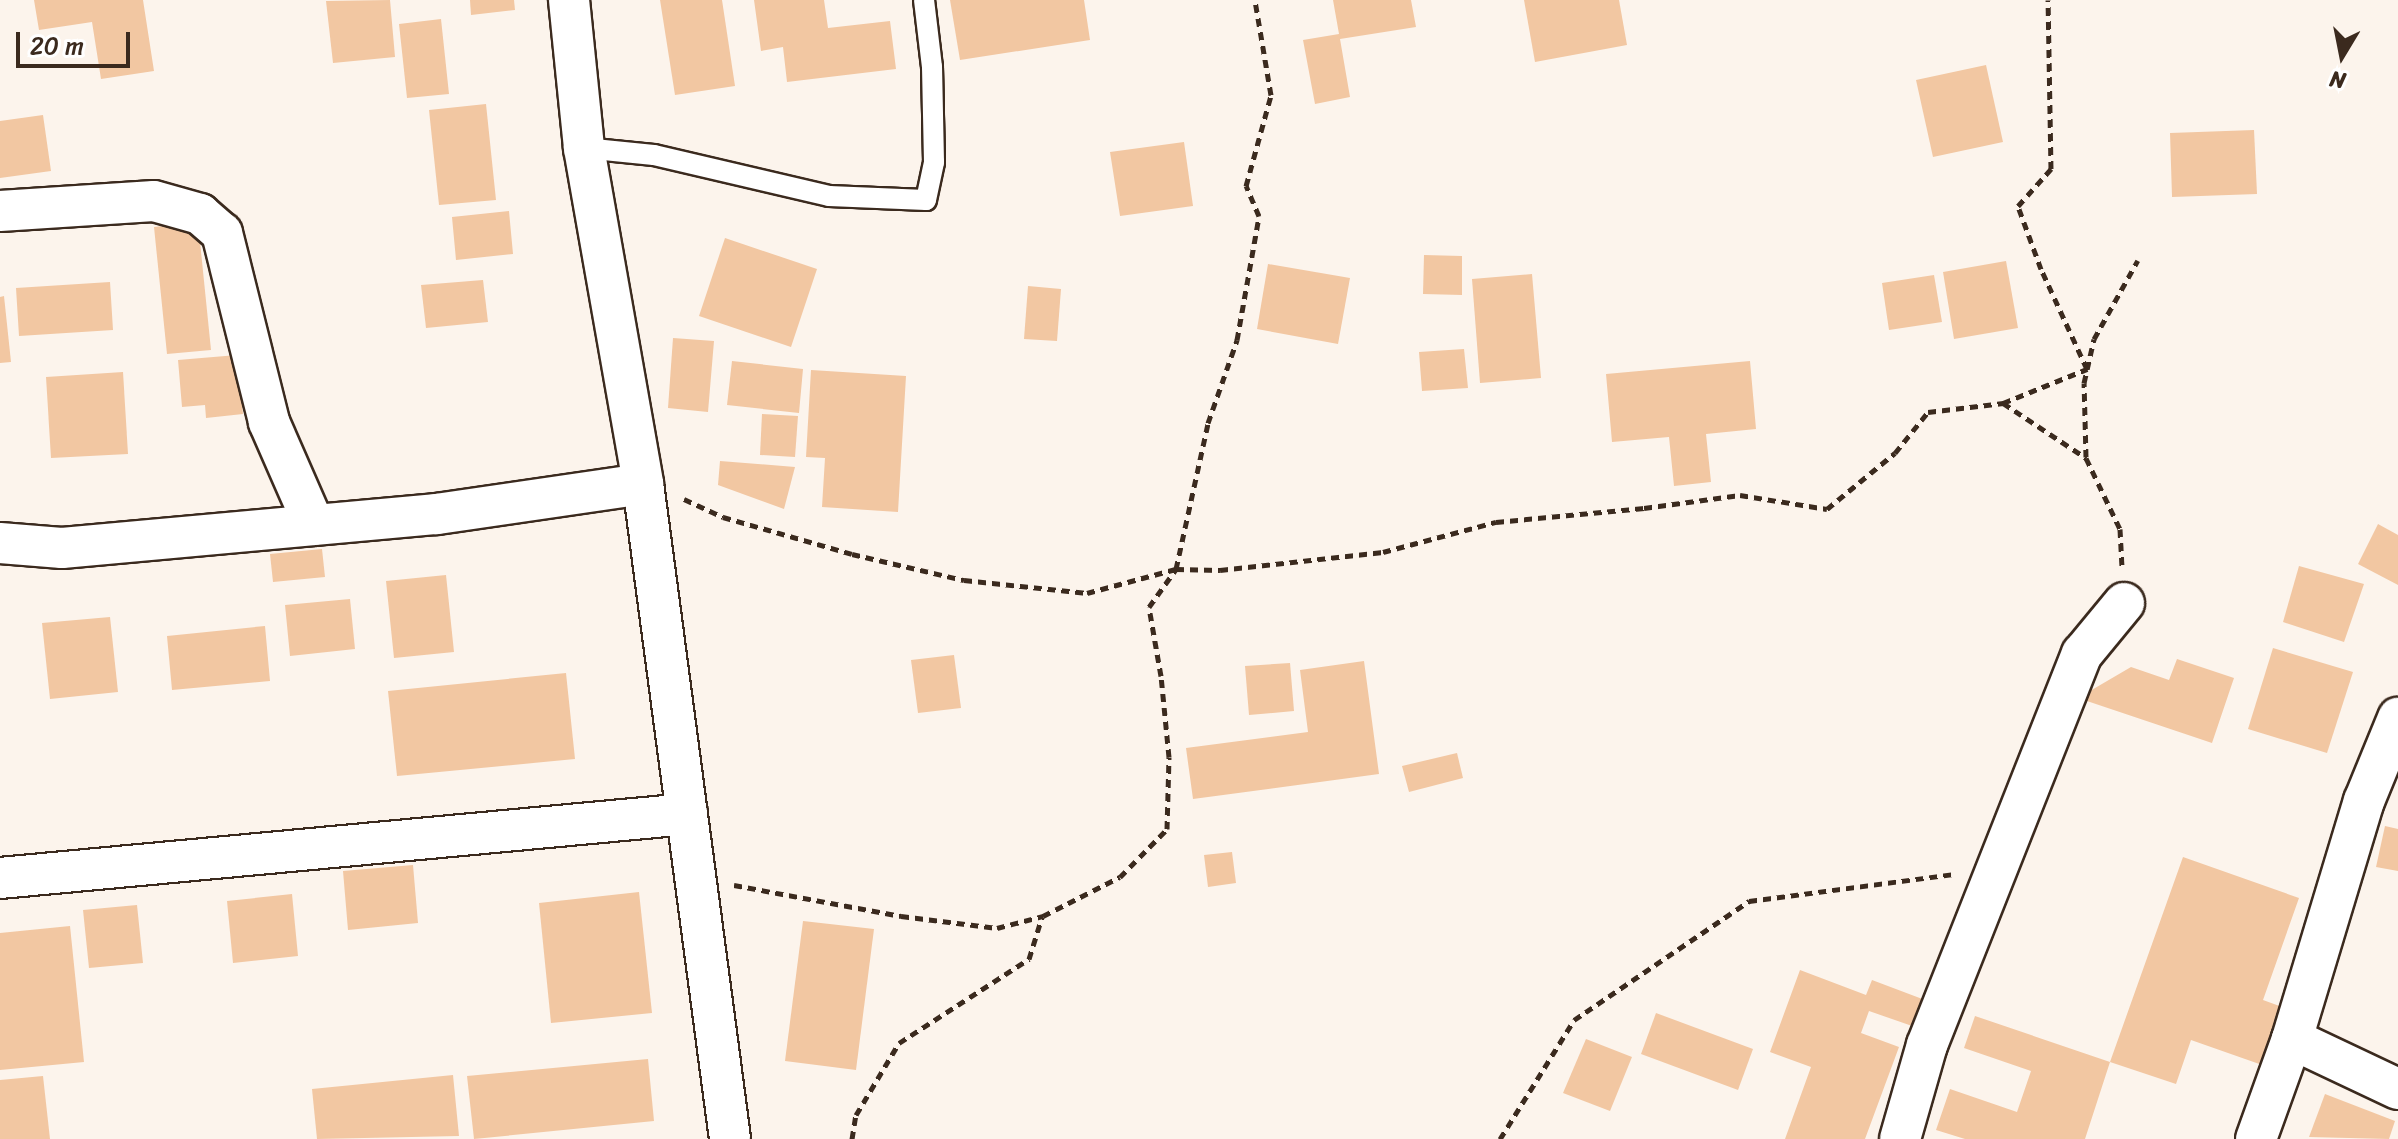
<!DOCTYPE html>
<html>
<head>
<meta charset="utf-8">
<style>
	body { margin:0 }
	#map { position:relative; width:2398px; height:1139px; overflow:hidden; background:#fcf4ec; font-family:Sriracha,sans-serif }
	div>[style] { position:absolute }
	.building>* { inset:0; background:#f2c7a2 }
	.path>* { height:5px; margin-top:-2.5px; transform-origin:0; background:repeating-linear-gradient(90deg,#3b2a1e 0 8px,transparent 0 14px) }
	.roads { filter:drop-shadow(2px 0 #3b2a1e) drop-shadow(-2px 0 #3b2a1e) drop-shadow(0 2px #3b2a1e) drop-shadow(0 -2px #3b2a1e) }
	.service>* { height:20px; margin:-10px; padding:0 10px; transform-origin:10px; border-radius:10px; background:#fff }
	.minor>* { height:40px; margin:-20px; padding:0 20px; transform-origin:20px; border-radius:20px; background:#fff }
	span { translate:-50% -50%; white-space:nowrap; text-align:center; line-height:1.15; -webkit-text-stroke:8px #fff; paint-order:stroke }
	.north { position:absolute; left:2302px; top:16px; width:80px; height:80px; -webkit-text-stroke:6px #fff; paint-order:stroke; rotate:190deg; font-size:22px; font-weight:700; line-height:32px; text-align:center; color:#3b2a1e }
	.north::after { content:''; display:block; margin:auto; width:28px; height:36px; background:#3b2a1e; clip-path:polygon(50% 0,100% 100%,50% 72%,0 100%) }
	.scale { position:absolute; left:16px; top:32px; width:114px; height:36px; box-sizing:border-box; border:4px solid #3b2a1e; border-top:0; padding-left:10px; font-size:24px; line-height:28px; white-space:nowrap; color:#3b2a1e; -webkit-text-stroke:6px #fff; paint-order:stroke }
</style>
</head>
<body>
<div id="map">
	<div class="building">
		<i style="clip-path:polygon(34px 0,143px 0,154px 71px,101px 79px,92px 22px,39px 30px)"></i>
		<i style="clip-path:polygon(390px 0,395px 57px,333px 63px,326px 1px)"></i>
		<i style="clip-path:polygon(470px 0,514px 0,515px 10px,471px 15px)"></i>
		<i style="clip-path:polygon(660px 0,722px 0,735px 86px,675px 95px)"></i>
		<i style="clip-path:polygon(754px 0,824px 0,828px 28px,890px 21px,896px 69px,787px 82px,783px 47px,761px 51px)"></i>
		<i style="clip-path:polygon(950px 0,1084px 0,1090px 40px,960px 60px)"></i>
		<i style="clip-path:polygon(1333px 0,1411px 0,1416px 27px,1340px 39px,1350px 97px,1315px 104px,1303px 40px,1339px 34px)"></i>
		<i style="clip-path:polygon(1524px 0,1619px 0,1627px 45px,1535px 62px)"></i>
		<i style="clip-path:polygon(441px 19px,449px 94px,407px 98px,399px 24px)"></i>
		<i style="clip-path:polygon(1986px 65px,2003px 142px,1933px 157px,1916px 80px)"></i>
		<i style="clip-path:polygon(486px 104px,496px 200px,439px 205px,429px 110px)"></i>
		<i style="clip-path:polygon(43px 115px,51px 171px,0 178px,0 121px)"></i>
		<i style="clip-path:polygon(2254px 130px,2257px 194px,2172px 197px,2170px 133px)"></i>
		<i style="clip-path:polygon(1184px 142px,1193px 206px,1120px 216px,1110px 152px)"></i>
		<i style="clip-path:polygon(509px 211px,513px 254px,456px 260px,452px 217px)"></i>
		<i style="clip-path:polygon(198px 222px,211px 350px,167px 354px,154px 227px)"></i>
		<i style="clip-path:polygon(725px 238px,817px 269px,791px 347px,699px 316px)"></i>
		<i style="clip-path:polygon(1424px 255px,1462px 256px,1462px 295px,1423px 294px)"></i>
		<i style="clip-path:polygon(2006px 261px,2018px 328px,1954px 339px,1943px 272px)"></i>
		<i style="clip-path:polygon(1268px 264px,1350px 278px,1338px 344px,1257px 329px)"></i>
		<i style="clip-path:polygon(1532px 274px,1541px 378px,1480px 383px,1472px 279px)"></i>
		<i style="clip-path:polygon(1934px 275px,1942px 322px,1889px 330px,1882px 283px)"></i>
		<i style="clip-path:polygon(483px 280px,488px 322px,426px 328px,421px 285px)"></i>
		<i style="clip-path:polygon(110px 282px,113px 330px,19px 336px,16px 288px)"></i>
		<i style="clip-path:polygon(1028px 286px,1061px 289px,1057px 341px,1024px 339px)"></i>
		<i style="clip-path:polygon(4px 296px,11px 362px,0 363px,0 297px)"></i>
		<i style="clip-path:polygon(673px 338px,714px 341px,708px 412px,668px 408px)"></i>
		<i style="clip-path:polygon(1464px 349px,1468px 388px,1422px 391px,1419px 352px)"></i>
		<i style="clip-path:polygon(237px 355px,243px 414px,206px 418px,205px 405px,182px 407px,178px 360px)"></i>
		<i style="clip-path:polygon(732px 361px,803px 369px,799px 413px,727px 405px)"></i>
		<i style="clip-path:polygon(1750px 361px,1756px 429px,1706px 434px,1711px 482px,1674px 486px,1669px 437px,1612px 442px,1606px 374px)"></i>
		<i style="clip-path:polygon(811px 370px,906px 376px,898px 512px,822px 507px,825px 458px,806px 457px)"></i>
		<i style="clip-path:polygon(123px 372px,128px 454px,51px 458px,46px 377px)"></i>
		<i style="clip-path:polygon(762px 414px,798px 416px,795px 457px,760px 455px)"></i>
		<i style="clip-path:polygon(720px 461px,795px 467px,784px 509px,718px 485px)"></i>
		<i style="clip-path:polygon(2378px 524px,2398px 535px,2398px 585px,2358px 564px)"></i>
		<i style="clip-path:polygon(322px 549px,325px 577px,273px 582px,270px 554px)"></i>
		<i style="clip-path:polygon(2299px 566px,2364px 584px,2344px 642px,2283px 622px)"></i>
		<i style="clip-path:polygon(446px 575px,454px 652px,394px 658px,386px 581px)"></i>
		<i style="clip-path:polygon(350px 599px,355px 649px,290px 656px,285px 605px)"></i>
		<i style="clip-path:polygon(110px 617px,118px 692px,50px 699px,42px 623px)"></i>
		<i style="clip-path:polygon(265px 626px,270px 681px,172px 690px,167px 636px)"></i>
		<i style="clip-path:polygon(2273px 648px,2353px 672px,2327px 753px,2248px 729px)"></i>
		<i style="clip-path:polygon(954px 655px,961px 708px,918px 713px,911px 660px)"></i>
		<i style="clip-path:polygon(2177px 659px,2234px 678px,2212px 743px,2078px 698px,2131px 667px,2169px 680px)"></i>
		<i style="clip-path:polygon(1364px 661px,1379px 774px,1193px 799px,1186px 748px,1308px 732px,1300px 670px)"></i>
		<i style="clip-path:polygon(1290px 663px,1294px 711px,1249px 715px,1245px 666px)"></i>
		<i style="clip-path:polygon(566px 673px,575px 759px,397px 776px,388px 691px)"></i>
		<i style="clip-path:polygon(1457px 753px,1463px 778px,1409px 792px,1402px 766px)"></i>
		<i style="clip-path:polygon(2385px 826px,2398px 829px,2398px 871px,2376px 867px)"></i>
		<i style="clip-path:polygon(1232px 852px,1236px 883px,1208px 887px,1204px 855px)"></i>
		<i style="clip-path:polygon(2183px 857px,2299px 898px,2263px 1000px,2285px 1008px,2265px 1066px,2191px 1040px,2176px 1084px,2110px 1062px)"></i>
		<i style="clip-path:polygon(413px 865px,418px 923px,348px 930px,343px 871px)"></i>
		<i style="clip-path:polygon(639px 892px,652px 1013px,551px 1023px,539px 903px)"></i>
		<i style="clip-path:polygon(292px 894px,298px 956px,233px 963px,227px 901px)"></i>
		<i style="clip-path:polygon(137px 905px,143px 963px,89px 968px,83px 910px)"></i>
		<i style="clip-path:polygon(803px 921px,874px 929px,856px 1070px,785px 1061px)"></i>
		<i style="clip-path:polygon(70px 926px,84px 1062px,0 1070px,0 933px)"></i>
		<i style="clip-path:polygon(1800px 970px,1866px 995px,1872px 980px,1925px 1000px,1915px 1027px,1869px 1011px,1861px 1033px,1899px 1047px,1865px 1139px,1785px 1139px,1811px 1067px,1770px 1052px)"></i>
		<i style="clip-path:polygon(1656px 1013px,1753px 1049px,1738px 1090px,1641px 1054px)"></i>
		<i style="clip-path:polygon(1975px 1016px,2110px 1062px,2085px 1139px,1965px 1139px,1936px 1130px,1950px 1089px,2017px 1112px,2031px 1071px,1964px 1048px)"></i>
		<i style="clip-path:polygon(1586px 1039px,1632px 1057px,1610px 1111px,1563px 1093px)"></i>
		<i style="clip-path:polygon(648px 1059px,654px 1121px,474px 1139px,467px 1076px)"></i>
		<i style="clip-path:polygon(453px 1075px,459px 1136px,317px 1139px,312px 1089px)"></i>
		<i style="clip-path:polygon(43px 1076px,50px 1139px,0 1139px,0 1080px)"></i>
		<i style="clip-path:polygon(2325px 1094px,2395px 1121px,2389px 1139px,2309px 1137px)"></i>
	</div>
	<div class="path">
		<i style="left:2003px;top:403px;width:91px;rotate:-22deg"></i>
		<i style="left:2087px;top:369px;width:110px;rotate:-114.7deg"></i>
		<i style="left:2041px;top:269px;width:67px;rotate:-110.1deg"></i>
		<i style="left:2018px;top:206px;width:50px;rotate:-48.3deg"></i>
		<i style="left:2051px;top:169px;width:169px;rotate:-91deg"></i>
		<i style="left:2086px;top:457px;width:74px;rotate:-91.5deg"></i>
		<i style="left:2084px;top:383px;width:45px;rotate:-77.2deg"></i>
		<i style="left:2094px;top:339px;width:90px;rotate:-60.9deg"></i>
		<i style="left:684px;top:499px;width:43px;rotate:24.8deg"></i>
		<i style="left:723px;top:517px;width:134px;rotate:16deg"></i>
		<i style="left:852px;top:554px;width:115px;rotate:13.1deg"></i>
		<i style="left:964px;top:580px;width:124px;rotate:6deg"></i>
		<i style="left:1087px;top:593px;width:92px;rotate:-15.1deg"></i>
		<i style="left:1176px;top:569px;width:44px;rotate:1.3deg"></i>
		<i style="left:1220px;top:570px;width:164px;rotate:-6.3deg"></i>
		<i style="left:1383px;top:552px;width:117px;rotate:-14.9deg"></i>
		<i style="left:1496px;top:522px;width:149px;rotate:-5.4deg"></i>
		<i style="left:1644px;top:508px;width:97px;rotate:-7.7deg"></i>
		<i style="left:1740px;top:495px;width:88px;rotate:9.1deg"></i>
		<i style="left:1827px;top:509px;width:88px;rotate:-39.5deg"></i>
		<i style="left:1895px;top:453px;width:53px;rotate:-51.2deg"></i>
		<i style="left:1928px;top:412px;width:76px;rotate:-6.8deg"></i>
		<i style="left:2003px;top:403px;width:100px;rotate:33.5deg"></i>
		<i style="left:2086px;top:458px;width:79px;rotate:64.4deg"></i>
		<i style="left:2120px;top:529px;width:37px;rotate:87deg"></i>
		<i style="left:734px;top:885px;width:170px;rotate:10.5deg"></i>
		<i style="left:901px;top:916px;width:97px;rotate:7.1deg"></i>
		<i style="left:997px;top:928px;width:48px;rotate:-14.6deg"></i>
		<i style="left:1043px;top:916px;width:86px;rotate:-26.9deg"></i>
		<i style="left:1120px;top:877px;width:67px;rotate:-45.6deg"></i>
		<i style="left:1167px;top:829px;width:72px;rotate:-88.4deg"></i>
		<i style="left:1169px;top:757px;width:81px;rotate:-95.6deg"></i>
		<i style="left:1161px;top:676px;width:70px;rotate:-99.9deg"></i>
		<i style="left:1149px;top:607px;width:47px;rotate:-54.6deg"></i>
		<i style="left:1176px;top:569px;width:149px;rotate:-77.6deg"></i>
		<i style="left:1208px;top:423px;width:88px;rotate:-70.7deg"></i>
		<i style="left:1237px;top:340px;width:126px;rotate:-79.9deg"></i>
		<i style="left:1259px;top:216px;width:33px;rotate:-113deg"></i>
		<i style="left:1246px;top:186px;width:94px;rotate:-74.6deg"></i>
		<i style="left:1271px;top:95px;width:96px;rotate:-99.6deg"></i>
		<i style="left:852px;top:1139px;width:24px;rotate:-81deg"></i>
		<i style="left:856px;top:1115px;width:84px;rotate:-59.2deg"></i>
		<i style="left:899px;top:1043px;width:155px;rotate:-32.9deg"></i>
		<i style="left:1029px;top:959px;width:44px;rotate:-72.8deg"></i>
		<i style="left:1500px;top:1139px;width:140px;rotate:-58.1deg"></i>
		<i style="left:1574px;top:1020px;width:212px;rotate:-34.2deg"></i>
		<i style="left:1749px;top:901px;width:206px;rotate:-7.5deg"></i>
	</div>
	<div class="roads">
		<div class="service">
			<i style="left:584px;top:148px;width:70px;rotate:5.7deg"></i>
			<i style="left:654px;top:155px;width:180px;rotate:13.2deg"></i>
			<i style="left:829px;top:196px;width:97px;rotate:2.4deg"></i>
			<i style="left:926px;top:200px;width:39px;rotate:-78deg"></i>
			<i style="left:934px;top:162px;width:95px;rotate:-91.2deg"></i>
			<i style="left:932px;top:67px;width:67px;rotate:-96.8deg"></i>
		</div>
		<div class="minor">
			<i style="left:569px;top:0;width:149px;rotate:84.2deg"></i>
			<i style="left:584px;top:148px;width:341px;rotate:80deg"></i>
			<i style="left:643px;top:484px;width:661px;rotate:82.43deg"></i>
			<i style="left:0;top:211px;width:154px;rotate:-3.7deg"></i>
			<i style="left:154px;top:201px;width:48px;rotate:15.8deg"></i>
			<i style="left:200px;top:214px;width:29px;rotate:41deg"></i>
			<i style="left:222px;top:233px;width:195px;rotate:76deg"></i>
			<i style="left:269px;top:422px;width:112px;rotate:66.4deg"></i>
			<i style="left:0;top:543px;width:62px;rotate:4.6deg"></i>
			<i style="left:62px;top:548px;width:377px;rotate:-5.2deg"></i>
			<i style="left:437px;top:514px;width:208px;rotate:-8.3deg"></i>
			<i style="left:0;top:878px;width:690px;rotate:-5.32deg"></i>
			<i style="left:2292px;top:1039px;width:117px;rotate:25.3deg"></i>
			<i style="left:1900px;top:1139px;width:98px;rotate:-74deg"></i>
			<i style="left:1927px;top:1045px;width:421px;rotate:-68.4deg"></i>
			<i style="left:2082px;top:654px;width:66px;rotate:-50.5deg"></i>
			<i style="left:2256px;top:1139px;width:106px;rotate:-70.2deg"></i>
			<i style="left:2292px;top:1039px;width:249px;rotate:-73.2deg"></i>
			<i style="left:2364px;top:801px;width:90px;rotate:-67.7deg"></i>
		</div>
	</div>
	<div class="north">N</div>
	<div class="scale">20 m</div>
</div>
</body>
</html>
